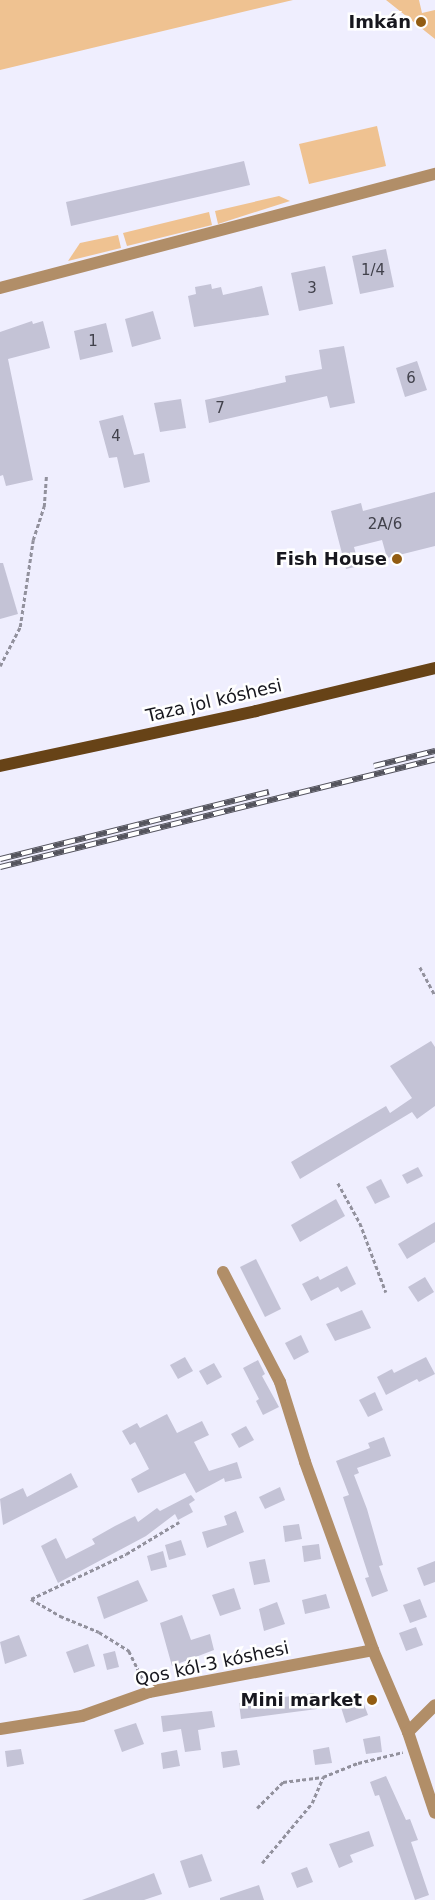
<!DOCTYPE html>
<html>
<head>
<meta charset="utf-8">
<style>
	body { margin:0 }
	#map { position:relative; width:435px; height:1900px; overflow:hidden; background:#efeefe; font-family:"DejaVu Sans",sans-serif }
	div>[style] { position:absolute }
	.green>* { inset:0; background:#efc291 }
	.building>* { inset:0; background:#c4c3d6 }
	.path>* { height:2.5px; margin-top:-1.25px; transform-origin:0; background:repeating-linear-gradient(90deg,#92919d 0 4px,transparent 0 6.5px) }
	.minor>* { height:12px; margin:-6px; padding:0 6px; transform-origin:6px; border-radius:6px; background:#b18e68 }
	.major>* { height:12px; margin:-6px; padding:0 6px; transform-origin:6px; border-radius:6px; background:#674317 }
	.rail>* { height:5.5px; margin-top:-2.75px; transform-origin:0; background:repeating-linear-gradient(90deg,#fff 0 11px,#54545d 0 22px); box-sizing:border-box; border-block:1px solid #54545d }
	.dots>* { width:14px; height:14px; translate:-50% -50%; box-sizing:border-box; border:2px solid #fff; border-radius:50% }
	span { translate:-50% -50%; white-space:nowrap; text-align:center; line-height:1.15; -webkit-text-stroke:5px #fff; paint-order:stroke }
	.number-label { font-size:15px; color:#42424c }
	.number-label span { -webkit-text-stroke-width:0 }
	.poi-label { font-size:18px; color:#17171e; font-weight:700 }
	.right { translate:-100% -50%; text-align:right }
	.street-label { font-size:18px; color:#17171e }
</style>
</head>
<body>
<div id="map">
	<div class="green">
		<i style="clip-path:polygon(0 0,293px 0,0 70px)"></i>
		<i style="clip-path:polygon(386px 0,419px 0,422px 13px,435px 10px,435px 39px)"></i>
		<i style="clip-path:polygon(377px 126px,386px 166px,309px 184px,299px 144px)"></i>
		<i style="clip-path:polygon(279px 196px,290px 201px,218px 224px,215px 211px)"></i>
		<i style="clip-path:polygon(209px 212px,212px 225px,127px 246px,123px 233px)"></i>
		<i style="clip-path:polygon(118px 235px,121px 248px,68px 261px,80px 243px)"></i>
	</div>
	<div class="building">
		<i style="clip-path:polygon(244px 161px,250px 185px,71px 226px,66px 202px)"></i>
		<i style="clip-path:polygon(386px 249px,394px 287px,360px 294px,352px 256px)"></i>
		<i style="clip-path:polygon(325px 266px,333px 304px,299px 311px,291px 273px)"></i>
		<i style="clip-path:polygon(211px 284px,212px 289px,221px 287px,223px 295px,262px 286px,269px 315px,194px 327px,188px 296px,196px 294px,195px 287px)"></i>
		<i style="clip-path:polygon(153px 311px,161px 339px,132px 347px,125px 319px)"></i>
		<i style="clip-path:polygon(32px 321px,33px 324px,43px 321px,50px 348px,8px 359px,33px 480px,6px 486px,3px 475px,0 476px,0 332px)"></i>
		<i style="clip-path:polygon(106px 323px,113px 352px,80px 360px,74px 331px)"></i>
		<i style="clip-path:polygon(344px 346px,355px 403px,330px 408px,327px 396px,209px 423px,205px 400px,286px 382px,285px 376px,322px 369px,319px 350px)"></i>
		<i style="clip-path:polygon(417px 361px,427px 390px,405px 397px,396px 368px)"></i>
		<i style="clip-path:polygon(181px 399px,186px 428px,160px 432px,154px 403px)"></i>
		<i style="clip-path:polygon(123px 415px,134px 455px,144px 453px,150px 482px,124px 488px,117px 457px,109px 458px,99px 421px)"></i>
		<i style="clip-path:polygon(435px 492px,435px 546px,387px 558px,382px 540px,354px 547px,359px 566px,346px 569px,331px 511px,361px 503px,363px 511px)"></i>
		<i style="clip-path:polygon(0 563px,3px 563px,18px 614px,0 619px)"></i>
		<i style="clip-path:polygon(431px 1041px,435px 1047px,435px 1106px,417px 1119px,412px 1112px,300px 1179px,291px 1162px,386px 1106px,390px 1113px,412px 1098px,390px 1066px)"></i>
		<i style="clip-path:polygon(418px 1167px,423px 1176px,407px 1184px,402px 1175px)"></i>
		<i style="clip-path:polygon(381px 1179px,390px 1197px,375px 1204px,366px 1187px)"></i>
		<i style="clip-path:polygon(336px 1199px,345px 1216px,300px 1242px,291px 1225px)"></i>
		<i style="clip-path:polygon(435px 1222px,435px 1242px,407px 1259px,398px 1244px)"></i>
		<i style="clip-path:polygon(256px 1259px,281px 1309px,265px 1317px,240px 1267px)"></i>
		<i style="clip-path:polygon(347px 1266px,356px 1284px,341px 1292px,338px 1287px,311px 1301px,302px 1284px,318px 1276px,320px 1280px)"></i>
		<i style="clip-path:polygon(425px 1277px,434px 1292px,418px 1302px,408px 1287px)"></i>
		<i style="clip-path:polygon(362px 1310px,371px 1328px,335px 1341px,326px 1324px)"></i>
		<i style="clip-path:polygon(301px 1335px,309px 1352px,294px 1360px,285px 1343px)"></i>
		<i style="clip-path:polygon(185px 1357px,193px 1371px,178px 1379px,170px 1365px)"></i>
		<i style="clip-path:polygon(426px 1357px,435px 1374px,419px 1382px,417px 1379px,386px 1395px,377px 1377px,392px 1369px,394px 1373px)"></i>
		<i style="clip-path:polygon(258px 1360px,265px 1374px,262px 1376px,279px 1407px,263px 1415px,256px 1401px,259px 1399px,243px 1368px)"></i>
		<i style="clip-path:polygon(214px 1363px,222px 1377px,207px 1385px,199px 1371px)"></i>
		<i style="clip-path:polygon(375px 1392px,383px 1410px,368px 1417px,359px 1400px)"></i>
		<i style="clip-path:polygon(167px 1414px,177px 1433px,202px 1421px,209px 1435px,194px 1442px,209px 1471px,237px 1462px,242px 1478px,225px 1482px,224px 1478px,196px 1493px,185px 1473px,138px 1493px,131px 1479px,149px 1469px,135px 1442px,130px 1445px,122px 1431px,137px 1423px,140px 1428px)"></i>
		<i style="clip-path:polygon(246px 1426px,254px 1440px,239px 1448px,231px 1434px)"></i>
		<i style="clip-path:polygon(384px 1437px,391px 1456px,357px 1468px,359px 1473px,354px 1475px,367px 1509px,383px 1565px,379px 1566px,388px 1591px,372px 1597px,365px 1578px,369px 1577px,343px 1497px,349px 1495px,336px 1461px,370px 1448px,368px 1443px)"></i>
		<i style="clip-path:polygon(71px 1473px,78px 1487px,3px 1525px,0 1499px,23px 1488px,27px 1497px)"></i>
		<i style="clip-path:polygon(280px 1487px,285px 1500px,265px 1509px,259px 1497px)"></i>
		<i style="clip-path:polygon(191px 1495px,195px 1500px,189px 1504px,193px 1512px,178px 1520px,175px 1514px,146px 1536px,58px 1583px,41px 1546px,56px 1538px,66px 1559px,95px 1544px,92px 1539px,115px 1526px,135px 1516px,138px 1522px,157px 1508px,160px 1511px)"></i>
		<i style="clip-path:polygon(236px 1511px,244px 1532px,207px 1548px,202px 1532px,227px 1525px,224px 1516px)"></i>
		<i style="clip-path:polygon(299px 1524px,302px 1539px,285px 1542px,283px 1526px)"></i>
		<i style="clip-path:polygon(181px 1540px,186px 1555px,169px 1560px,165px 1545px)"></i>
		<i style="clip-path:polygon(319px 1544px,321px 1559px,304px 1562px,302px 1546px)"></i>
		<i style="clip-path:polygon(163px 1551px,167px 1567px,151px 1571px,147px 1556px)"></i>
		<i style="clip-path:polygon(265px 1559px,270px 1582px,254px 1585px,249px 1562px)"></i>
		<i style="clip-path:polygon(435px 1561px,435px 1582px,424px 1586px,417px 1568px)"></i>
		<i style="clip-path:polygon(138px 1580px,148px 1601px,104px 1619px,97px 1597px)"></i>
		<i style="clip-path:polygon(234px 1588px,241px 1609px,220px 1616px,212px 1595px)"></i>
		<i style="clip-path:polygon(326px 1594px,330px 1608px,305px 1614px,302px 1600px)"></i>
		<i style="clip-path:polygon(420px 1599px,427px 1617px,410px 1623px,403px 1605px)"></i>
		<i style="clip-path:polygon(277px 1602px,285px 1624px,264px 1631px,259px 1609px)"></i>
		<i style="clip-path:polygon(182px 1615px,191px 1640px,210px 1634px,214px 1650px,172px 1666px,160px 1623px)"></i>
		<i style="clip-path:polygon(416px 1627px,423px 1645px,406px 1651px,399px 1633px)"></i>
		<i style="clip-path:polygon(19px 1635px,27px 1656px,5px 1664px,0 1642px)"></i>
		<i style="clip-path:polygon(88px 1644px,95px 1666px,74px 1673px,66px 1652px)"></i>
		<i style="clip-path:polygon(115px 1651px,119px 1667px,107px 1670px,103px 1654px)"></i>
		<i style="clip-path:polygon(314px 1693px,317px 1709px,241px 1719px,239px 1703px)"></i>
		<i style="clip-path:polygon(360px 1694px,368px 1715px,346px 1723px,339px 1701px)"></i>
		<i style="clip-path:polygon(212px 1711px,215px 1727px,198px 1730px,201px 1750px,185px 1752px,181px 1729px,163px 1732px,161px 1716px)"></i>
		<i style="clip-path:polygon(136px 1723px,144px 1744px,122px 1752px,114px 1730px)"></i>
		<i style="clip-path:polygon(380px 1736px,382px 1752px,366px 1754px,363px 1739px)"></i>
		<i style="clip-path:polygon(329px 1747px,332px 1763px,315px 1765px,313px 1750px)"></i>
		<i style="clip-path:polygon(21px 1749px,24px 1764px,7px 1767px,5px 1751px)"></i>
		<i style="clip-path:polygon(177px 1750px,180px 1766px,163px 1769px,161px 1753px)"></i>
		<i style="clip-path:polygon(237px 1750px,240px 1765px,223px 1768px,221px 1752px)"></i>
		<i style="clip-path:polygon(386px 1776px,406px 1820px,410px 1819px,418px 1840px,411px 1842px,429px 1895px,415px 1900px,379px 1795px,375px 1796px,370px 1782px)"></i>
		<i style="clip-path:polygon(369px 1831px,374px 1846px,350px 1855px,353px 1862px,339px 1868px,329px 1844px)"></i>
		<i style="clip-path:polygon(202px 1854px,212px 1881px,189px 1888px,180px 1861px)"></i>
		<i style="clip-path:polygon(307px 1867px,313px 1882px,297px 1888px,291px 1873px)"></i>
		<i style="clip-path:polygon(154px 1873px,162px 1894px,144px 1900px,82px 1900px)"></i>
		<i style="clip-path:polygon(259px 1885px,264px 1900px,220px 1900px,220px 1898px)"></i>
	</div>
	<div class="path">
		<i style="left:0;top:666px;width:44px;rotate:-62.9deg"></i>
		<i style="left:20px;top:627px;width:88px;rotate:-81.5deg"></i>
		<i style="left:33px;top:540px;width:35px;rotate:-72deg"></i>
		<i style="left:44px;top:507px;width:32px;rotate:-86deg"></i>
		<i style="left:420px;top:967px;width:32px;rotate:62deg"></i>
		<i style="left:338px;top:1183px;width:46px;rotate:61.2deg"></i>
		<i style="left:360px;top:1223px;width:74px;rotate:69.4deg"></i>
		<i style="left:31px;top:1599px;width:105px;rotate:-25.3deg"></i>
		<i style="left:126px;top:1554px;width:62px;rotate:-31.1deg"></i>
		<i style="left:31px;top:1599px;width:34px;rotate:30deg"></i>
		<i style="left:60px;top:1616px;width:42px;rotate:22.3deg"></i>
		<i style="left:99px;top:1632px;width:36px;rotate:32deg"></i>
		<i style="left:129px;top:1651px;width:34px;rotate:64deg"></i>
		<i style="left:257px;top:1808px;width:37px;rotate:-45deg"></i>
		<i style="left:283px;top:1782px;width:40px;rotate:-7.1deg"></i>
		<i style="left:323px;top:1777px;width:38px;rotate:-22deg"></i>
		<i style="left:358px;top:1763px;width:46px;rotate:-13.7deg"></i>
		<i style="left:262px;top:1863px;width:78px;rotate:-50.2deg"></i>
		<i style="left:312px;top:1803px;width:28px;rotate:-67deg"></i>
	</div>
	<div class="minor">
		<i style="left:0;top:288px;width:450px;rotate:-14.7deg"></i>
		<i style="left:223px;top:1272px;width:124px;rotate:62.6deg"></i>
		<i style="left:280px;top:1382px;width:84px;rotate:72.6deg"></i>
		<i style="left:305px;top:1462px;width:200px;rotate:70.1deg"></i>
		<i style="left:373px;top:1650px;width:89px;rotate:66.9deg"></i>
		<i style="left:408px;top:1732px;width:85px;rotate:71.6deg"></i>
		<i style="left:0;top:1729px;width:83px;rotate:-9deg"></i>
		<i style="left:82px;top:1716px;width:71px;rotate:-19.7deg"></i>
		<i style="left:149px;top:1692px;width:228px;rotate:-10.6deg"></i>
		<i style="left:408px;top:1732px;width:38px;rotate:-45deg"></i>
	</div>
	<div class="major">
		<i style="left:0;top:766px;width:262px;rotate:-12.1deg"></i>
		<i style="left:256px;top:711px;width:184px;rotate:-13.5deg"></i>
	</div>
	<div class="rail">
		<i style="left:374px;top:766px;width:63px;rotate:-13.8deg"></i>
		<i style="left:0;top:859px;width:277px;rotate:-14deg"></i>
		<i style="left:0;top:867px;width:448px;rotate:-13.9deg"></i>
	</div>
	<div class="dots">
		<i style="left:421px;top:22px;background:#925c12"></i>
		<i style="left:397px;top:559px;background:#925c12"></i>
		<i style="left:372px;top:1700px;background:#925c12"></i>
	</div>
	<div class="number-label">
		<span style="left:373px;top:271px">1/4</span>
		<span style="left:312px;top:289px">3</span>
		<span style="left:93px;top:342px">1</span>
		<span style="left:411px;top:379px">6</span>
		<span style="left:220px;top:409px">7</span>
		<span style="left:116px;top:437px">4</span>
		<span style="left:385px;top:525px">2А/6</span>
	</div>
	<div class="poi-label">
		<span class="right" style="left:411px;top:22px">Imkán</span>
		<span class="right" style="left:387px;top:559px">Fish House</span>
		<span class="right" style="left:362px;top:1700px">Mini market</span>
	</div>
	<div class="street-label">
		<span style="left:214px;top:701px;rotate:-13deg">Taza jol kóshesi</span>
		<span style="left:212px;top:1664px;rotate:-12deg">Qos kól-3 kóshesi</span>
	</div>
</div>
</body>
</html>
